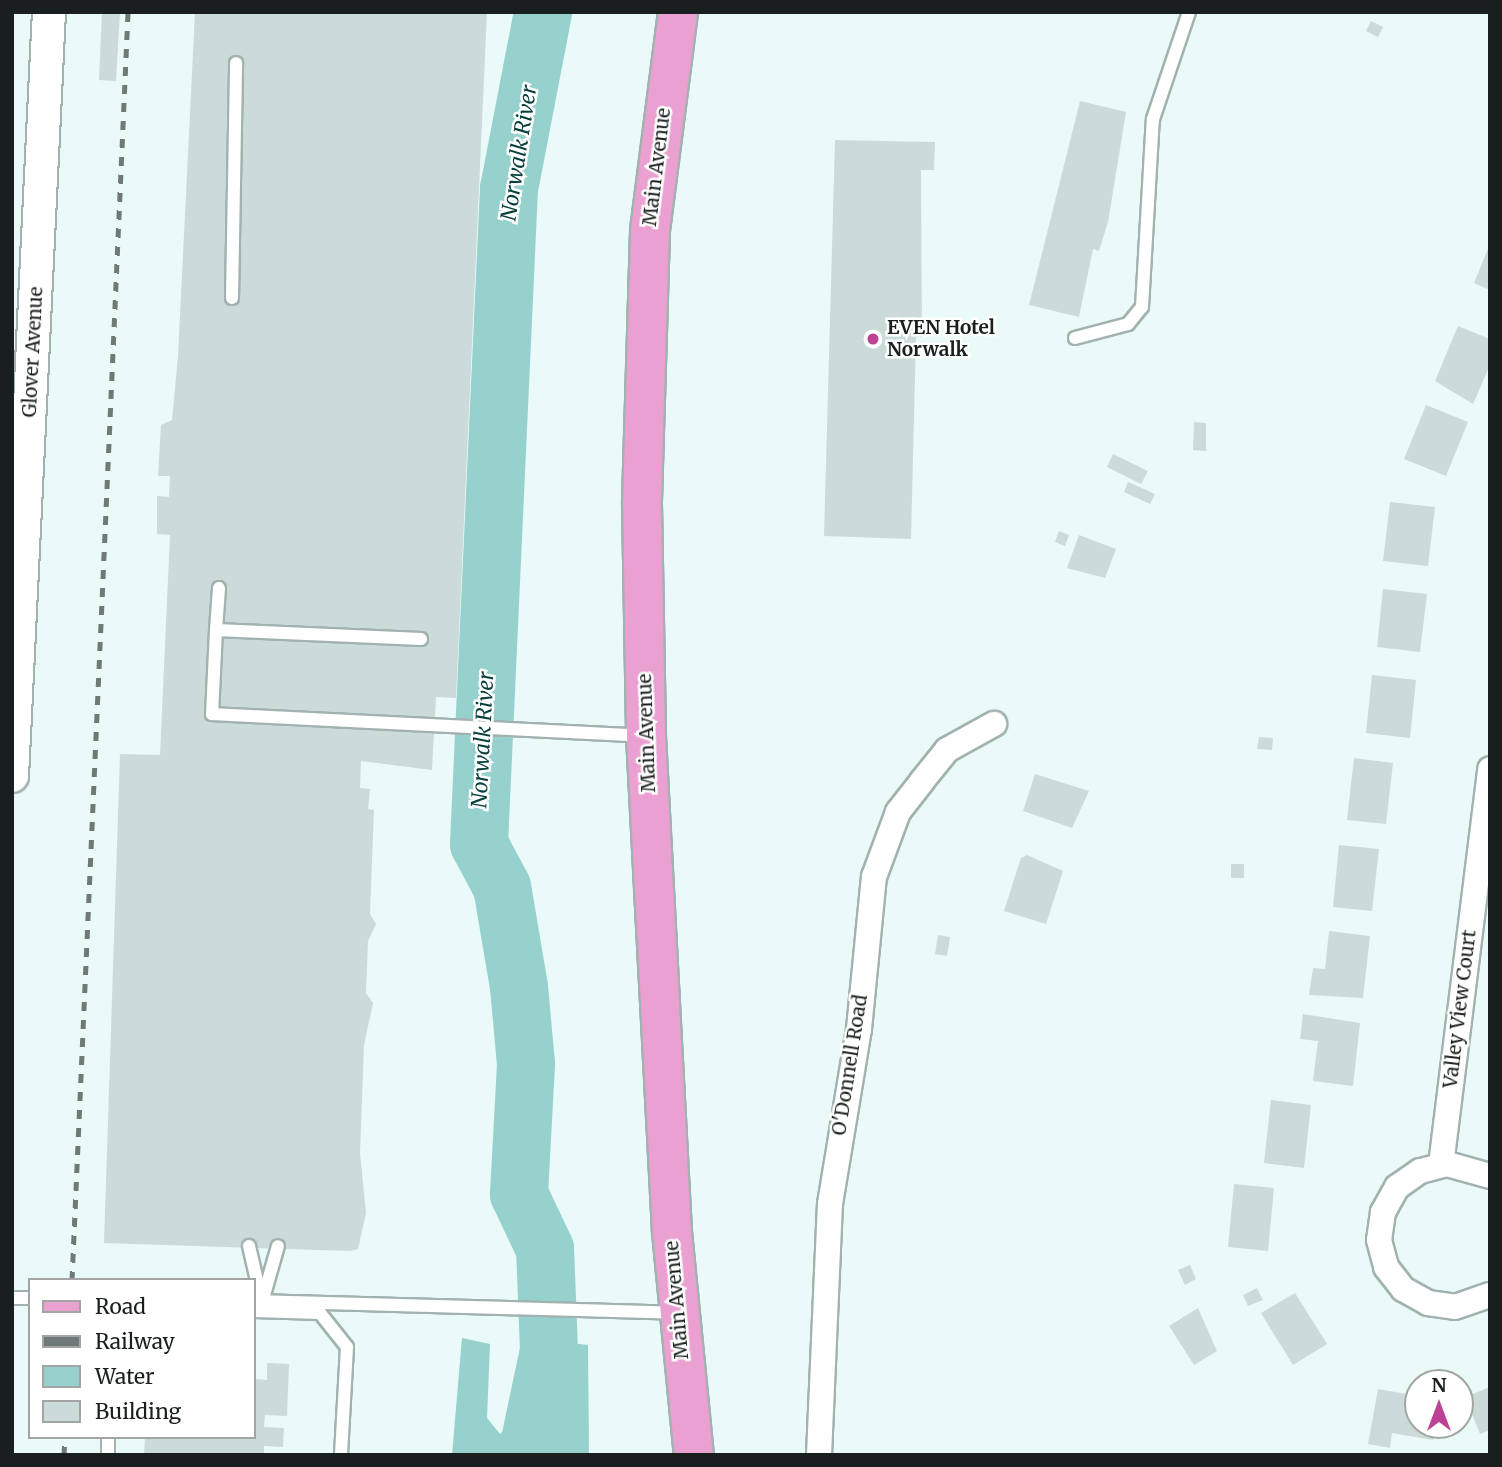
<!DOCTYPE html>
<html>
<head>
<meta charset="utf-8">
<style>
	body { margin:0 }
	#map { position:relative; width:1502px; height:1467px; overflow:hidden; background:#e9faf8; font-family:Merriweather,serif }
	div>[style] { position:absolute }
	.water>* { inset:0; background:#97d1cd }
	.river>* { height:58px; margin:-29px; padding:0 29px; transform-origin:29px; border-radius:29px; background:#97d1cd }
	.building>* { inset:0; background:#cadbd9 }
	.roads { filter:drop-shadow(2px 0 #a1b2b0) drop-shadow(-2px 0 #a1b2b0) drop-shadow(0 2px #a1b2b0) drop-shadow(0 -2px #a1b2b0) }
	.service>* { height:12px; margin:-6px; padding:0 6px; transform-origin:6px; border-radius:6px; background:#fff }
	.minor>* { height:24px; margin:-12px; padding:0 12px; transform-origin:12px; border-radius:12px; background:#fff }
	.tertiary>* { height:32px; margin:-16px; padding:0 16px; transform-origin:16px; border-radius:16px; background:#fff }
	.primary>* { height:38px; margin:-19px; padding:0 19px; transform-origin:19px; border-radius:19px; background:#eaa0d1 }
	.rail>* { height:5px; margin-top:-2.5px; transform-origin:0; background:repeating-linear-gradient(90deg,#6f7978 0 9px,transparent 0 18px) }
	.dots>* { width:19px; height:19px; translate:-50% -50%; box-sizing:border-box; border:4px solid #fff; border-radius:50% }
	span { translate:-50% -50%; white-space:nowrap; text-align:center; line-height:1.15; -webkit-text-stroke:5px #fff; paint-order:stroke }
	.street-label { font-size:19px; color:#191f1e }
	.poi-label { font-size:19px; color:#191f1e; font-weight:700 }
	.left { translate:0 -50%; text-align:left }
	.water-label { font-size:21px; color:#073f3c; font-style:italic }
	.frame { position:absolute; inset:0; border:14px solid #191f1e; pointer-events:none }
	.legend { position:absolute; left:28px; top:1278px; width:228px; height:161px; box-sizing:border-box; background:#fff; border:2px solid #a3a5a5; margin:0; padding:9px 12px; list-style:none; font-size:21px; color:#191f1e }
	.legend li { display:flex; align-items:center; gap:14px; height:35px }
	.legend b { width:35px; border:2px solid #a3a5a5 }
	.north { position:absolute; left:1404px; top:1369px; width:70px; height:70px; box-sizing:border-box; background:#fff; border:2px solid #a3a5a5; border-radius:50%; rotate:0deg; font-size:19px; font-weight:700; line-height:28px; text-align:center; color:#191f1e }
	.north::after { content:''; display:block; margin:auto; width:24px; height:32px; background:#bc4295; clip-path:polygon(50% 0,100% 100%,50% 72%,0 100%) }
</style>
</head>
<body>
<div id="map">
	<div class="water">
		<i style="clip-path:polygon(462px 1338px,490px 1344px,487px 1418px,500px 1434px,508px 1427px,536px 1339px,588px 1345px,589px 1455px,452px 1455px)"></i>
	</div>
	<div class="river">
		<i style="left:527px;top:1455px;width:106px;rotate:-78.1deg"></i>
		<i style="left:549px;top:1351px;width:102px;rotate:-92.2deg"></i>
		<i style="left:545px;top:1249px;width:61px;rotate:-115.3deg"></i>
		<i style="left:519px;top:1194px;width:130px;rotate:-86.9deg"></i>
		<i style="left:526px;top:1064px;width:77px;rotate:-95.2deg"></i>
		<i style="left:519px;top:987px;width:101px;rotate:-99.6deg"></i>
		<i style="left:502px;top:887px;width:49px;rotate:-118.1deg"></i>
		<i style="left:479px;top:844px;width:656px;rotate:-87.38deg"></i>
		<i style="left:509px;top:189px;width:180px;rotate:-79.1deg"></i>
	</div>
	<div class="building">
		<i style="clip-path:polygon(102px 12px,120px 12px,116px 81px,99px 80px)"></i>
		<i style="clip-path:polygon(195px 12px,487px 12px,456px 698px,436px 697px,432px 770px,361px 761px,360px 788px,370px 789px,368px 809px,374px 810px,370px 914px,376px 924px,368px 941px,366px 993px,373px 1003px,364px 1045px,360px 1153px,366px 1213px,358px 1249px,350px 1251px,104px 1243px,120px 754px,160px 755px,170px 535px,157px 534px,157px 496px,169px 497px,170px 476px,158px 476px,161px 425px,172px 420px,178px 356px)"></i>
		<i style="clip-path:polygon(1371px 21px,1383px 27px,1378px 37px,1366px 31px)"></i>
		<i style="clip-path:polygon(1080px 101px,1126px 112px,1108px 222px,1099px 251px,1093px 249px,1079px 317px,1029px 305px)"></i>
		<i style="clip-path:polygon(835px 140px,935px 142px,934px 170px,921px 170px,922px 337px,916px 337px,911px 539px,824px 536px)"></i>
		<i style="clip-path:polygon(1490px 244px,1490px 290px,1474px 283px)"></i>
		<i style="clip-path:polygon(1458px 326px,1490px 339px,1490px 365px,1473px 404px,1435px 381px)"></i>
		<i style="clip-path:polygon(1426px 405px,1468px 422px,1446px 476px,1404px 459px)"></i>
		<i style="clip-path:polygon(1194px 422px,1206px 423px,1206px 451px,1193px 450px)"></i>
		<i style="clip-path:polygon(1113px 454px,1148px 471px,1141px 484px,1107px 467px)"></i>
		<i style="clip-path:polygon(1128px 482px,1155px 494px,1150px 504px,1124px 492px)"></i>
		<i style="clip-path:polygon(1390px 502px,1435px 507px,1428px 566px,1383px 561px)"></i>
		<i style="clip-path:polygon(1059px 531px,1069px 535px,1065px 546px,1055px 542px)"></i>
		<i style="clip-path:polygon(1079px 535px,1116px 549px,1105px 578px,1067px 568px)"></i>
		<i style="clip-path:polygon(1383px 589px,1427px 594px,1420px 652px,1377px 647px)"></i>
		<i style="clip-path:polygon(1372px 675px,1416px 680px,1410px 738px,1366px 733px)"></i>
		<i style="clip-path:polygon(1259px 737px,1273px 738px,1272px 750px,1257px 749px)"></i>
		<i style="clip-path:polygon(1354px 758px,1393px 763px,1386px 824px,1347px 820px)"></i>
		<i style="clip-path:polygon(1035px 774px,1089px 791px,1072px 828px,1023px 811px)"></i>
		<i style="clip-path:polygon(1339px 845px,1379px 849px,1372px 911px,1333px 907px)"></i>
		<i style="clip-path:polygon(1027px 855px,1063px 871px,1046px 924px,1004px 911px,1021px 858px)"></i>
		<i style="clip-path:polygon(1231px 864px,1244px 864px,1244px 878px,1231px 878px)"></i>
		<i style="clip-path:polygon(1329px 931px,1370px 936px,1363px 998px,1309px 995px,1313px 968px,1325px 969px)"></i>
		<i style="clip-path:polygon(938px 935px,950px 937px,947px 956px,935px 954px)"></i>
		<i style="clip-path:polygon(1303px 1014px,1360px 1023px,1353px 1086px,1313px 1081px,1318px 1041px,1300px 1039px)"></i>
		<i style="clip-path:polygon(1271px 1100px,1311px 1105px,1304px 1168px,1264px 1163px)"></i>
		<i style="clip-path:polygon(1234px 1184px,1274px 1188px,1268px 1251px,1228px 1247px)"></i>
		<i style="clip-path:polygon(1190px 1265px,1196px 1279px,1185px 1285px,1178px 1270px)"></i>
		<i style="clip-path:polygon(1257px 1288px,1263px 1300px,1248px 1306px,1243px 1295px)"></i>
		<i style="clip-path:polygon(1295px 1293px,1327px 1344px,1293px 1365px,1261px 1313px)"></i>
		<i style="clip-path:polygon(1198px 1308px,1217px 1351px,1194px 1365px,1169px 1326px)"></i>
		<i style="clip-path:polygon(267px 1363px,289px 1364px,287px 1416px,265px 1415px,264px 1427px,284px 1428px,283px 1447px,264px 1446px,264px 1455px,144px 1455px,145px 1437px,254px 1437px,254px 1379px,267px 1380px)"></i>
		<i style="clip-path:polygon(1490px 1387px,1490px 1430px,1480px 1434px,1465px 1397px)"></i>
		<i style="clip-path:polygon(1378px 1389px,1418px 1396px,1418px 1425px,1435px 1425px,1433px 1440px,1392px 1433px,1390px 1448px,1368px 1444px)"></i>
	</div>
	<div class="roads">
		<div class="service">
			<i style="left:232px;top:298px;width:235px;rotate:-89deg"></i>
			<i style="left:1075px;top:338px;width:55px;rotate:-14.8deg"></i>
			<i style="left:1128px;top:324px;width:22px;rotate:-51deg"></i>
			<i style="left:1142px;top:307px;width:188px;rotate:-86.7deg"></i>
			<i style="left:1153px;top:119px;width:113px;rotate:-71.4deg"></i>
			<i style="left:216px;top:630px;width:42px;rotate:-85.9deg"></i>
			<i style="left:421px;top:639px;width:205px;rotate:-177.5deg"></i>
			<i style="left:216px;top:630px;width:84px;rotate:92.7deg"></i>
			<i style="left:212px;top:714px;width:431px;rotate:2.9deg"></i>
			<i style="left:249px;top:1246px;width:53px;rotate:77deg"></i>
			<i style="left:12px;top:1298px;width:18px"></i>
			<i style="left:254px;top:1301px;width:422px;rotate:1.6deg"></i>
			<i style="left:262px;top:1302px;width:58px;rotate:-74.1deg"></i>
			<i style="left:254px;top:1311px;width:66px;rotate:1.7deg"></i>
			<i style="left:320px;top:1313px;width:43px;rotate:51.5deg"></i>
			<i style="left:347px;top:1347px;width:108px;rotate:93.2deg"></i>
			<i style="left:108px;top:1455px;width:18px;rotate:-90deg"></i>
		</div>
		<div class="minor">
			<i style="left:1441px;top:1165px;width:399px;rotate:-82.9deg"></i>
			<i style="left:1490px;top:1176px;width:45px;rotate:-164.4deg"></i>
			<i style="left:1447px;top:1164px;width:28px;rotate:165deg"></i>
			<i style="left:1420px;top:1171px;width:28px;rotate:145deg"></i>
			<i style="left:1397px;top:1187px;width:29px;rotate:119deg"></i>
			<i style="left:1383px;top:1212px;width:28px;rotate:98deg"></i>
			<i style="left:1379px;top:1240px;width:28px;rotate:75deg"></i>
			<i style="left:1386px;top:1267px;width:28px;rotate:52deg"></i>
			<i style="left:1403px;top:1289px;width:29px;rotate:29deg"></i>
			<i style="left:1428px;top:1303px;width:27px;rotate:8deg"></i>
			<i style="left:1455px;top:1307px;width:37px;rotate:-19deg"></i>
			<i style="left:819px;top:1455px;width:251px;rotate:-87.5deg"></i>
			<i style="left:830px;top:1204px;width:177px;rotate:-80.6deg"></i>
			<i style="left:859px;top:1029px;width:153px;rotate:-84.4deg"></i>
			<i style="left:874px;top:877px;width:69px;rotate:-69.7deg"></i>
			<i style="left:898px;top:812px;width:39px;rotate:-52deg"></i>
			<i style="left:922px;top:781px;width:40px;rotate:-51deg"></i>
			<i style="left:947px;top:750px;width:54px;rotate:-29deg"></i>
		</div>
		<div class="tertiary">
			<i style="left:12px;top:776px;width:765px;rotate:-87.23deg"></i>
		</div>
		<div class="primary">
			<i style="left:678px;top:12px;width:221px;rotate:97.3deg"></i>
			<i style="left:650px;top:231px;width:273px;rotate:91.7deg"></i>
			<i style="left:642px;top:504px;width:232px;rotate:89deg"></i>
			<i style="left:646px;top:736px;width:497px;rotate:87deg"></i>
			<i style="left:672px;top:1232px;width:224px;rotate:84.4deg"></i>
		</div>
	</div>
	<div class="rail">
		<i style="left:72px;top:1280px;width:1269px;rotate:-87.47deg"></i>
		<i style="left:64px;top:1455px;width:18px;rotate:-87deg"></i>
	</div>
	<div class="dots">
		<i style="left:873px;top:339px;background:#bc4295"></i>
	</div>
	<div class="street-label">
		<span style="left:657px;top:167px;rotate:-83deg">Main Avenue</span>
		<span style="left:33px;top:352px;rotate:-87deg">Glover Avenue</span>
		<span style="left:647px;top:733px;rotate:-92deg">Main Avenue</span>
		<span style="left:1460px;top:1009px;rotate:-83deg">Valley View Court</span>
		<span style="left:850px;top:1065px;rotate:-81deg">O'Donnell Road</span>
		<span style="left:677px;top:1300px;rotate:-95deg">Main Avenue</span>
	</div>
	<div class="poi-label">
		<span class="left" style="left:887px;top:339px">EVEN Hotel<br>Norwalk</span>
	</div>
	<div class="water-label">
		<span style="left:519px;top:153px;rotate:-81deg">Norwalk River</span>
		<span style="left:483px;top:740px;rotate:-87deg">Norwalk River</span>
	</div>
	<div class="frame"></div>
	<ul class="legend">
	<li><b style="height:9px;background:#eaa0d1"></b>Road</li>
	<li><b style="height:9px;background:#6f7978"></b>Railway</li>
	<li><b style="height:19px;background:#97d1cd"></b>Water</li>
	<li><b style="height:19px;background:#cadbd9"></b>Building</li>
	</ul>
	<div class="north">N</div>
</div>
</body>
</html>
